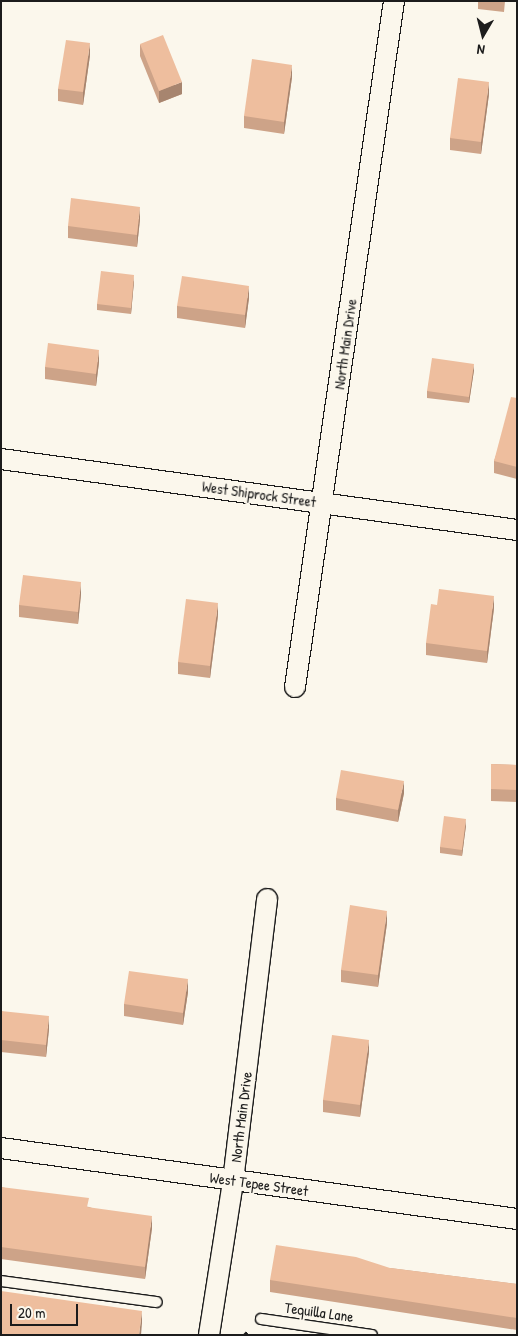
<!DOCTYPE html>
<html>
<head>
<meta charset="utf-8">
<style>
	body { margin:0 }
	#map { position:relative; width:518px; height:1336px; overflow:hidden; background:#fbf7ec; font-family:"Patrick Hand",sans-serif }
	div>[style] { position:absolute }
	.path>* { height:3px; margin-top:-1.5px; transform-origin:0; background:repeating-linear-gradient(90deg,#1c1c1c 0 4px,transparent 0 8px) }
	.roads { filter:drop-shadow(1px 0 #1c1c1c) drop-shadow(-1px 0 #1c1c1c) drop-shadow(0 1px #1c1c1c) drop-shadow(0 -1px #1c1c1c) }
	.lane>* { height:10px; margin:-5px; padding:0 5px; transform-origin:5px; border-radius:5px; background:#fbf7ec }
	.street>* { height:20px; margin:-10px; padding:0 10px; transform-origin:10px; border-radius:10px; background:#fbf7ec }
	.wall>* { inset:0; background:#cda388 }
	.shaded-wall>* { inset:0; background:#a7856f }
	.building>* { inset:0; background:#eebe9e }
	span { translate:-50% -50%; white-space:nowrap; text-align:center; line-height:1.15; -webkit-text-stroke:4px #fbf7ec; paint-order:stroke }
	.street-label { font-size:15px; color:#1c1c1c }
	.frame { position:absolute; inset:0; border:2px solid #1c1c1c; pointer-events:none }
	.north { position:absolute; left:458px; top:10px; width:50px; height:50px; -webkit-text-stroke:4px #fbf7ec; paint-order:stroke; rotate:188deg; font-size:14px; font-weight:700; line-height:20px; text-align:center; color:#1c1c1c }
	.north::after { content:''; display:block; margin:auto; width:18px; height:22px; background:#1c1c1c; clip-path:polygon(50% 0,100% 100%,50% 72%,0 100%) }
	.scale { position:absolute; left:10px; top:1304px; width:68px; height:22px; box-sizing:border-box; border:2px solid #1c1c1c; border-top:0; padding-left:6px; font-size:15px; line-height:18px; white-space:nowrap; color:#1c1c1c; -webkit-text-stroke:4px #fbf7ec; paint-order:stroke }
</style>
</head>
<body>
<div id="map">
	<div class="path">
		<i style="left:244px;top:1335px;width:7px;rotate:-45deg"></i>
	</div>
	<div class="roads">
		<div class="lane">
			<i style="left:1px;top:1281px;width:157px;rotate:7.7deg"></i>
			<i style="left:261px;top:1319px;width:112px;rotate:8.2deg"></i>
		</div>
		<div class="street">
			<i style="left:1px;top:459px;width:521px;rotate:7.83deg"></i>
			<i style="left:295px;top:687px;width:693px;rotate:-81.79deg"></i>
			<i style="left:1px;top:1148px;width:521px;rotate:7.83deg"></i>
			<i style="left:209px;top:1335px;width:156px;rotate:-81.1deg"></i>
			<i style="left:233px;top:1181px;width:284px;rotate:-83.1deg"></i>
		</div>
	</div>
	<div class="wall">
		<i style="clip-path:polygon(478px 1px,505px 1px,504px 12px,478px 9px)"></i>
		<i style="clip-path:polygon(140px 44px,182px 94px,159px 103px,140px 56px)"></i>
		<i style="clip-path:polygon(90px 55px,83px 105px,58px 101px,58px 89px)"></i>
		<i style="clip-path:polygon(292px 77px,284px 134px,244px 128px,244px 116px)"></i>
		<i style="clip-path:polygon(489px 94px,481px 154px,450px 150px,450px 138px)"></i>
		<i style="clip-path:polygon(140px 219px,137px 247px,68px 238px,68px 226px)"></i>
		<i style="clip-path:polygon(134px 281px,131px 314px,97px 310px,97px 304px)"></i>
		<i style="clip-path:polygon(249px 298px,245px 328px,177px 318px,177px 306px)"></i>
		<i style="clip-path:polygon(99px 362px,96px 386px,45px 379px,45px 367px)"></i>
		<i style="clip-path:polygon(474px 370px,469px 403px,427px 398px,427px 391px)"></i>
		<i style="clip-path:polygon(517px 398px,517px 479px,494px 473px,494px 461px)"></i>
		<i style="clip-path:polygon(81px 594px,78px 624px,19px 617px,19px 605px)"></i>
		<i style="clip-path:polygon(494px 608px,487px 663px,426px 655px,426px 643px)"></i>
		<i style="clip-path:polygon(218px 615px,210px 678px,178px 674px,178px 662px)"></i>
		<i style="clip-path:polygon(491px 764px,517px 765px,517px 802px,491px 801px)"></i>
		<i style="clip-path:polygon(404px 793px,398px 822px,336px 810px,336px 798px)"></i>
		<i style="clip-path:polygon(466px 825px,462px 856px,440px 853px,440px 847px)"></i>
		<i style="clip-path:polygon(387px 923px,378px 987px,341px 982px,341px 970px)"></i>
		<i style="clip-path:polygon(188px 992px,183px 1025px,124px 1016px,124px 1004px)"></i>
		<i style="clip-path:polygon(1px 1011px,49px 1029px,46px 1057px,1px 1052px)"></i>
		<i style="clip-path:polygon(369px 1052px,360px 1117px,323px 1112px,323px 1100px)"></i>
		<i style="clip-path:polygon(1px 1187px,89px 1207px,152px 1228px,145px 1279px,1px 1259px)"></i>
		<i style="clip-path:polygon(390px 1268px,517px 1284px,517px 1330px,270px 1292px,270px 1280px)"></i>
	</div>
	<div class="shaded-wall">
		<i style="clip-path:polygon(90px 43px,90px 55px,83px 105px,83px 92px)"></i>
		<i style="clip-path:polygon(292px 65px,292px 77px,284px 134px,284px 122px)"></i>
		<i style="clip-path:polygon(182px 82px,182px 94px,159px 103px,159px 91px)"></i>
		<i style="clip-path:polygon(489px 82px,489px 94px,481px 154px,481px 142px)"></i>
		<i style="clip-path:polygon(140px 207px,140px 219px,137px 247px,137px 235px)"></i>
		<i style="clip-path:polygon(134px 275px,134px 281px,131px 314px,131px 308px)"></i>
		<i style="clip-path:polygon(249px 286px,249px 298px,245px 328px,245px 315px)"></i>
		<i style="clip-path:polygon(99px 350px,99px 362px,96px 386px,96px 374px)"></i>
		<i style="clip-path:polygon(474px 364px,474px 370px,469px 403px,469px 397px)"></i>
		<i style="clip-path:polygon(81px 582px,81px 594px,78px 624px,78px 612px)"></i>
		<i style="clip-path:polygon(494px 596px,494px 608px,487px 663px,487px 651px)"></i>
		<i style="clip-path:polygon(218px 603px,218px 615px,210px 678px,210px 666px)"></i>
		<i style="clip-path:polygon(404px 781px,404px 793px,398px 822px,398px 810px)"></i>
		<i style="clip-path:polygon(466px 819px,466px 825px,462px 856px,462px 850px)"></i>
		<i style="clip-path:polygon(387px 911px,387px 923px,378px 987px,378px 975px)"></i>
		<i style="clip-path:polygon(188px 979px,188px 992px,183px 1025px,183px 1013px)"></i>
		<i style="clip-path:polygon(49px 1016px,49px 1029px,46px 1057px,46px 1045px)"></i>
		<i style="clip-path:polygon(369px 1040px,369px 1052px,360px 1117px,360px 1105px)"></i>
		<i style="clip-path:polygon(152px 1216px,152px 1228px,145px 1279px,145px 1267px)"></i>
		<i style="clip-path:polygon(142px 1311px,142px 1323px,141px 1335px,139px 1335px)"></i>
	</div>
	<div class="building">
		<i style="clip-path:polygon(163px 35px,182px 82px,159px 91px,140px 44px)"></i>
		<i style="clip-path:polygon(66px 40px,90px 43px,83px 92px,58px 89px)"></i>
		<i style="clip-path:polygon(252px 59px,292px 65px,284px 122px,244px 116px)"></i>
		<i style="clip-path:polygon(458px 78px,489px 82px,481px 142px,450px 138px)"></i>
		<i style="clip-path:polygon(71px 198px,140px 207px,137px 235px,68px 226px)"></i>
		<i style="clip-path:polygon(101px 271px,134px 275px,131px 308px,97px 304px)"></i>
		<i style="clip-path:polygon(182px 276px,249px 286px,245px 315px,177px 306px)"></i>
		<i style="clip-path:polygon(48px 343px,99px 350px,96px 374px,45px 367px)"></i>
		<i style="clip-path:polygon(432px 358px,474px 364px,469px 397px,427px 391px)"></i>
		<i style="clip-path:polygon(511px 397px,517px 398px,517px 467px,494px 461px)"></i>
		<i style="clip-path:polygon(23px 575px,81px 582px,78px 612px,19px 605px)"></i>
		<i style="clip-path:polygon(439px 589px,494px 596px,487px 651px,426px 643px,431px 604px,437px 605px)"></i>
		<i style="clip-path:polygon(186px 599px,218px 603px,210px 666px,178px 662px)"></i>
		<i style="clip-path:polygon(491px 764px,517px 765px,517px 790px,491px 789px)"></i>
		<i style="clip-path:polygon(341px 770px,404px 781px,398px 810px,336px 798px)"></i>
		<i style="clip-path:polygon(444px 816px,466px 819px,462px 850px,440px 847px)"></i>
		<i style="clip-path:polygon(350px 905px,387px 911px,378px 975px,341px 970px)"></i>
		<i style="clip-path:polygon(129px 971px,188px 979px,183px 1013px,124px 1004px)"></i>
		<i style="clip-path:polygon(1px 1011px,49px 1016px,46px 1045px,1px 1040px)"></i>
		<i style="clip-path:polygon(332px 1035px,369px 1040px,360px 1105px,323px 1100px)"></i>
		<i style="clip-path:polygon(1px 1187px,89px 1198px,87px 1207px,152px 1216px,145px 1267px,1px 1247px)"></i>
		<i style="clip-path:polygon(276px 1245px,356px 1257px,390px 1268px,517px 1284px,517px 1318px,270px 1280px)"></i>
		<i style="clip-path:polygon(1px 1291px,142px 1311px,139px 1335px,1px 1335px)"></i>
	</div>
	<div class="street-label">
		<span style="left:345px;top:344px;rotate:-82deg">North Main Drive</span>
		<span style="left:259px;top:494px;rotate:8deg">West Shiprock Street</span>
		<span style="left:241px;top:1117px;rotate:-83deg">North Main Drive</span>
		<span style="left:259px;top:1184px;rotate:8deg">West Tepee Street</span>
		<span style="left:319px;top:1312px;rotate:8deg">Tequilla Lane</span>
	</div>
	<div class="frame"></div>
	<div class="north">N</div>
	<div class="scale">20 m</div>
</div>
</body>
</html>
